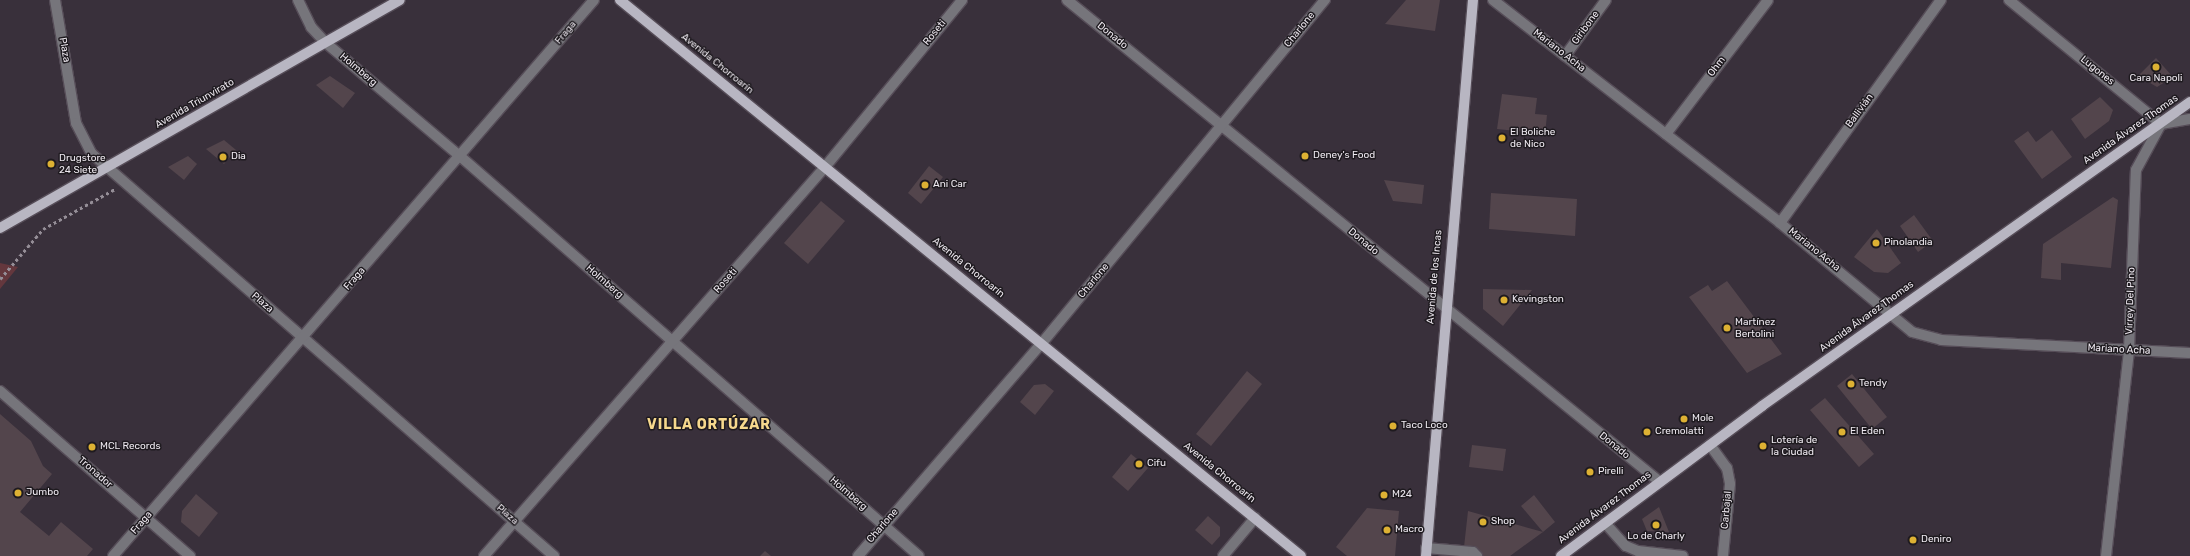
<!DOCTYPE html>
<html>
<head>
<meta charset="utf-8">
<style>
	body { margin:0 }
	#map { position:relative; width:2190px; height:556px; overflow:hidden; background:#39303b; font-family:Rubik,sans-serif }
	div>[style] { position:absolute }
	.green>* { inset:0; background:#64373d }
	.building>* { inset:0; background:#53454c }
	.path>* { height:2.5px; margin-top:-1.25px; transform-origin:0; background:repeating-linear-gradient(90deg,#958e97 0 3px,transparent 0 6px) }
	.roads { filter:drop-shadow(1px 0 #564d58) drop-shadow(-1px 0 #564d58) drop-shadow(0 1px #564d58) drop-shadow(0 -1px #564d58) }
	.minor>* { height:10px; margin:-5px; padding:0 5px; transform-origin:5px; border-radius:5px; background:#76757b }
	.major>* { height:10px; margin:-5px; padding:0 5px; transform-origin:5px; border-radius:5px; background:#b8b6c2 }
	.dots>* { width:11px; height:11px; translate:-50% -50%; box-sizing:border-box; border:2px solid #1e1a1f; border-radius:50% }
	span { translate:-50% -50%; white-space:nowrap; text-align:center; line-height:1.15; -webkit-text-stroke:3px #1e1a1f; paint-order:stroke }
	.street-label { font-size:10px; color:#ede8ef }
	.poi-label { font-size:10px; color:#ede8ef }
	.left { translate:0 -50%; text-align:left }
	.district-label { font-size:14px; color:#f6d88d; font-weight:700; letter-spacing:1px }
</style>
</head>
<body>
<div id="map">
	<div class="green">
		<i style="clip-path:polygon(0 263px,18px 267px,0 289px)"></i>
	</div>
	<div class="building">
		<i style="clip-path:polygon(1406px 0,1440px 0,1435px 31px,1385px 24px)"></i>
		<i style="clip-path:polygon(2156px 58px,2173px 77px,2157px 87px,2138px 76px)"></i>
		<i style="clip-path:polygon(330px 76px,355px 93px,343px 108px,316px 85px)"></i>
		<i style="clip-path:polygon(1502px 94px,1537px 98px,1535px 114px,1547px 115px,1545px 134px,1497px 129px)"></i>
		<i style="clip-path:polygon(2100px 97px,2113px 110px,2109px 121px,2085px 139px,2071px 119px)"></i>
		<i style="clip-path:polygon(2052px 130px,2072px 157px,2042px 179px,2014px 141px,2028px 131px,2036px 142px)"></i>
		<i style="clip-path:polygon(224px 140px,236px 150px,224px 164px,206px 149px)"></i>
		<i style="clip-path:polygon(188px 156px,197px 164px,184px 180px,168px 167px)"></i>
		<i style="clip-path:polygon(929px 166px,943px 177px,921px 204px,908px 193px)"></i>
		<i style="clip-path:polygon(1384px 180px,1424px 185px,1422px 204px,1393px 201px)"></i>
		<i style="clip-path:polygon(1491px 193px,1577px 199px,1575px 236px,1489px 229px)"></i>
		<i style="clip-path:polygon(2113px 197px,2118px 200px,2111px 268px,2061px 263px,2061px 280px,2041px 278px,2043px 244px)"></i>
		<i style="clip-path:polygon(821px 201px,845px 221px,808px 264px,784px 243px)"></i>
		<i style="clip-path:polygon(1914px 215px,1933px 241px,1918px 252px,1900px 226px)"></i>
		<i style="clip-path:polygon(1877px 229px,1901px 263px,1888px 273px,1874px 272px,1854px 257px)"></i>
		<i style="clip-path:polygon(1727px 281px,1782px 354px,1747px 373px,1689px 297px,1708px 285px,1712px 291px)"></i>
		<i style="clip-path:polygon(1483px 289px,1532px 290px,1503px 326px,1483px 309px)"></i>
		<i style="clip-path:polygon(1247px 371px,1262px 384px,1211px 446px,1196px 434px)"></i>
		<i style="clip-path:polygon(1852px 374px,1887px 417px,1872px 429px,1837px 386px)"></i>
		<i style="clip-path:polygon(1045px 384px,1054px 391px,1035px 415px,1020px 402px,1034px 385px)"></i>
		<i style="clip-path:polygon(1825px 398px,1874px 454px,1859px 467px,1810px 410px)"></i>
		<i style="clip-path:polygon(0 414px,31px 441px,43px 466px,52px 474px,20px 512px,49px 536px,61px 522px,93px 549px,87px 556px,0 556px)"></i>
		<i style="clip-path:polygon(1472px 445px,1506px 449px,1503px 471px,1469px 467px)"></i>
		<i style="clip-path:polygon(1131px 454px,1148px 468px,1128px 491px,1112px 477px)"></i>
		<i style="clip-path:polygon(196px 494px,218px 513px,199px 537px,181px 522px,182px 511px)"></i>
		<i style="clip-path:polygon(1534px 495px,1555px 522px,1543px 532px,1510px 556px,1463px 556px,1468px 511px,1543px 532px,1521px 506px)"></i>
		<i style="clip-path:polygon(1659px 507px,1669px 532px,1647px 531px,1642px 519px)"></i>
		<i style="clip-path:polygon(1367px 508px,1399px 511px,1395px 556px,1347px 556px,1336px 547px)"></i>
		<i style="clip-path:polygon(1208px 516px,1220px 527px,1220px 536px,1212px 545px,1195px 530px)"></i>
		<i style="clip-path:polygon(765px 551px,771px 556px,760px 556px)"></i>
	</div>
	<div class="path">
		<i style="left:0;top:279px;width:66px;rotate:-49.3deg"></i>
		<i style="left:43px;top:229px;width:82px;rotate:-29.1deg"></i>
	</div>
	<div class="roads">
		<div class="minor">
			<i style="left:55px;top:0;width:125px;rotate:80.3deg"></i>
			<i style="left:76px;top:123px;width:34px;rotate:63deg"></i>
			<i style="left:91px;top:153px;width:614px;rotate:41.04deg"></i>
			<i style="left:298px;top:0;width:30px;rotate:64deg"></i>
			<i style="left:311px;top:27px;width:22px;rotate:47deg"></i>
			<i style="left:326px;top:43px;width:177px;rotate:40.2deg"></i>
			<i style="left:461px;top:157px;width:607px;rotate:41.06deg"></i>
			<i style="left:1067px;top:0;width:764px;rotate:39.1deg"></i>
			<i style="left:1493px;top:0;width:363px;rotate:37.8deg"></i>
			<i style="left:1780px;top:223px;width:171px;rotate:39.5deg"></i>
			<i style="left:1912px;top:332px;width:30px;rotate:15deg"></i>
			<i style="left:1941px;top:340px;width:249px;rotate:3deg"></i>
			<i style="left:2009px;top:0;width:196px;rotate:39.2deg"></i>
			<i style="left:2161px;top:124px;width:29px;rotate:-10deg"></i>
			<i style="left:1565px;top:56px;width:69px;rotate:-53.8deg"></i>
			<i style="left:1666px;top:134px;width:168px;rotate:-52.7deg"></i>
			<i style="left:1780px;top:223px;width:275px;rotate:-54.2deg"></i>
			<i style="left:0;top:391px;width:252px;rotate:41deg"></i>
			<i style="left:1710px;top:445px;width:29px;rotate:54deg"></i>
			<i style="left:1727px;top:468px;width:16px;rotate:79deg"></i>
			<i style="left:1730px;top:484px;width:72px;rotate:95.6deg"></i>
			<i style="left:1605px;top:523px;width:31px;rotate:48deg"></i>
			<i style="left:1626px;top:546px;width:13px;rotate:23deg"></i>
			<i style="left:1638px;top:551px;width:45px;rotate:6.3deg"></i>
			<i style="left:1426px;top:548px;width:47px;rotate:4.9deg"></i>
			<i style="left:1473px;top:552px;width:6px;rotate:45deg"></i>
			<i style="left:113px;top:556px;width:735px;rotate:-49.14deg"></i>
			<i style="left:484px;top:556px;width:517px;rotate:-48.76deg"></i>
			<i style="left:825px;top:167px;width:216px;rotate:-50.6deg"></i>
			<i style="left:858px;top:556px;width:281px;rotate:-49.2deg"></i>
			<i style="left:1042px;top:343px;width:445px;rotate:-50.5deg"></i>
			<i style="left:1223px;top:556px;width:50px;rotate:-49.9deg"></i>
			<i style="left:2106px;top:556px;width:207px;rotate:-83.6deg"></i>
			<i style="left:2129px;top:350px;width:180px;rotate:-87.8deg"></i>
			<i style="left:2136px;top:170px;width:52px;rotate:-61.5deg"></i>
		</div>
		<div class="major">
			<i style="left:620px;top:0;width:879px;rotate:39.23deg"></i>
			<i style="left:0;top:228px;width:460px;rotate:-29.7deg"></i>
			<i style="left:1426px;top:556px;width:558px;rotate:-85.17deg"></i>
			<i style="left:1561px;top:556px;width:251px;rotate:-36.7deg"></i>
			<i style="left:1762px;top:406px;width:525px;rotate:-35.39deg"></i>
		</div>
	</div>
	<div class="dots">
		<i style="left:2156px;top:67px;background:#ddb133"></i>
		<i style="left:1502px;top:138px;background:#ddb133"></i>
		<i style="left:1305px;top:156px;background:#ddb133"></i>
		<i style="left:223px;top:157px;background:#ddb133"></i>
		<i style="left:51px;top:164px;background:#ddb133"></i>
		<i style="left:925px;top:185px;background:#ddb133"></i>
		<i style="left:1876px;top:243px;background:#ddb133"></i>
		<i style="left:1504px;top:300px;background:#ddb133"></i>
		<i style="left:1727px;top:328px;background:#ddb133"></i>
		<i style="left:1851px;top:384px;background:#ddb133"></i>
		<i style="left:1684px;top:419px;background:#ddb133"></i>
		<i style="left:1393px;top:426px;background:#ddb133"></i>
		<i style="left:1647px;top:432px;background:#ddb133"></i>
		<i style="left:1842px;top:432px;background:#ddb133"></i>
		<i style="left:1763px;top:446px;background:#ddb133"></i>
		<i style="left:92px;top:447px;background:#ddb133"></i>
		<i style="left:1139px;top:464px;background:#ddb133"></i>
		<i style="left:1590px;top:472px;background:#ddb133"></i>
		<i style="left:18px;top:493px;background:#ddb133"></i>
		<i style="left:1384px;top:495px;background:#ddb133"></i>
		<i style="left:1483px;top:522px;background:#ddb133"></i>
		<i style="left:1656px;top:525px;background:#ddb133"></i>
		<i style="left:1387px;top:530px;background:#ddb133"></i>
		<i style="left:1913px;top:540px;background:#ddb133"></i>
	</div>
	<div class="street-label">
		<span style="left:1586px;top:28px;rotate:-54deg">Giribone</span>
		<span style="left:1300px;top:30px;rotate:-51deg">Charlone</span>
		<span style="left:566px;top:33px;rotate:-50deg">Fraga</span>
		<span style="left:935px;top:33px;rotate:-51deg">Roseti</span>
		<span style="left:1112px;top:36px;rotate:39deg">Donado</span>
		<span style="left:64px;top:50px;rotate:80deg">Plaza</span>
		<span style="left:1559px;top:51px;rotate:38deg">Mariano Acha</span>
		<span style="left:717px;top:64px;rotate:39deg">Avenida Chorroarín</span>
		<span style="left:1717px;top:67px;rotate:-53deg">Ohm</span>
		<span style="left:358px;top:70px;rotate:40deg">Holmberg</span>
		<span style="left:2097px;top:71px;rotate:39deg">Lugones</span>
		<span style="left:195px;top:104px;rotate:-30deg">Avenida Triunvirato</span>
		<span style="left:1860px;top:111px;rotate:-54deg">Ballivián</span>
		<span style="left:2131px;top:130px;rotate:-35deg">Avenida Álvarez Thomas</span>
		<span style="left:1363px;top:242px;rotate:40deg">Donado</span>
		<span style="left:1814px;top:250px;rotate:39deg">Mariano Acha</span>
		<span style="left:968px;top:268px;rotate:39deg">Avenida Chorroarín</span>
		<span style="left:1435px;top:277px;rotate:-85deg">Avenida de los Incas</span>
		<span style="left:355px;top:279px;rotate:-49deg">Fraga</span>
		<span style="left:726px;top:281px;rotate:-49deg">Roseti</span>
		<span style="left:1094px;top:281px;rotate:-50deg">Charlone</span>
		<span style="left:604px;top:282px;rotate:41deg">Holmberg</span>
		<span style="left:2131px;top:301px;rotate:-88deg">Virrey Del Pino</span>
		<span style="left:262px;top:303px;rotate:41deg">Plaza</span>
		<span style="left:1867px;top:317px;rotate:-36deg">Avenida Álvarez Thomas</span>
		<span style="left:2119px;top:350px;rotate:3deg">Mariano Acha</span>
		<span style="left:1614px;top:446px;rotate:39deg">Donado</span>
		<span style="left:95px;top:473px;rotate:41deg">Tronador</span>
		<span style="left:1219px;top:473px;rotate:39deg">Avenida Chorroarín</span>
		<span style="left:848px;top:494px;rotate:41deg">Holmberg</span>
		<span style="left:1605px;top:508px;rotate:-37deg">Avenida Álvarez Thomas</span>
		<span style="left:1727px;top:510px;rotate:-85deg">Carbajal</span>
		<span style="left:507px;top:515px;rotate:41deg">Plaza</span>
		<span style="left:142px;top:523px;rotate:-49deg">Fraga</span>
		<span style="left:883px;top:526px;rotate:-49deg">Charlone</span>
	</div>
	<div class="poi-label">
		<span style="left:2156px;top:79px">Cara Napoli</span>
		<span class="left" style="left:1510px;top:138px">El Boliche<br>de Nico</span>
		<span class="left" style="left:1313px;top:156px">Deney's Food</span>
		<span class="left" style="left:231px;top:157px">Dia</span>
		<span class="left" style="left:59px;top:164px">Drugstore<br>24 Siete</span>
		<span class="left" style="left:933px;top:185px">Ani Car</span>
		<span class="left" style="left:1884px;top:243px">Pinolandia</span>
		<span class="left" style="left:1512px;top:300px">Kevingston</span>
		<span class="left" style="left:1735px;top:328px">Martínez<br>Bertolini</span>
		<span class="left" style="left:1859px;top:384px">Tendy</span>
		<span class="left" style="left:1692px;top:419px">Mole</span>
		<span class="left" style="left:1401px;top:426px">Taco Loco</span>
		<span class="left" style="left:1655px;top:432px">Cremolatti</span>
		<span class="left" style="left:1850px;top:432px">El Eden</span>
		<span class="left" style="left:1771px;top:446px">Lotería de<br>la Ciudad</span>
		<span class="left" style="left:100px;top:447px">MCL Records</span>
		<span class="left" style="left:1147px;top:464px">Cifu</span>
		<span class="left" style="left:1598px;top:472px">Pirelli</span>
		<span class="left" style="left:26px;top:493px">Jumbo</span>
		<span class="left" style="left:1392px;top:495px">M24</span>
		<span class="left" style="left:1491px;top:522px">Shop</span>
		<span class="left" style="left:1395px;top:530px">Macro</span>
		<span style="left:1656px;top:537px">Lo de Charly</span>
		<span class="left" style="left:1921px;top:540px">Deniro</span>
	</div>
	<div class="district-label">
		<span style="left:709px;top:425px">VILLA ORTÚZAR</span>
	</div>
</div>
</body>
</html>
